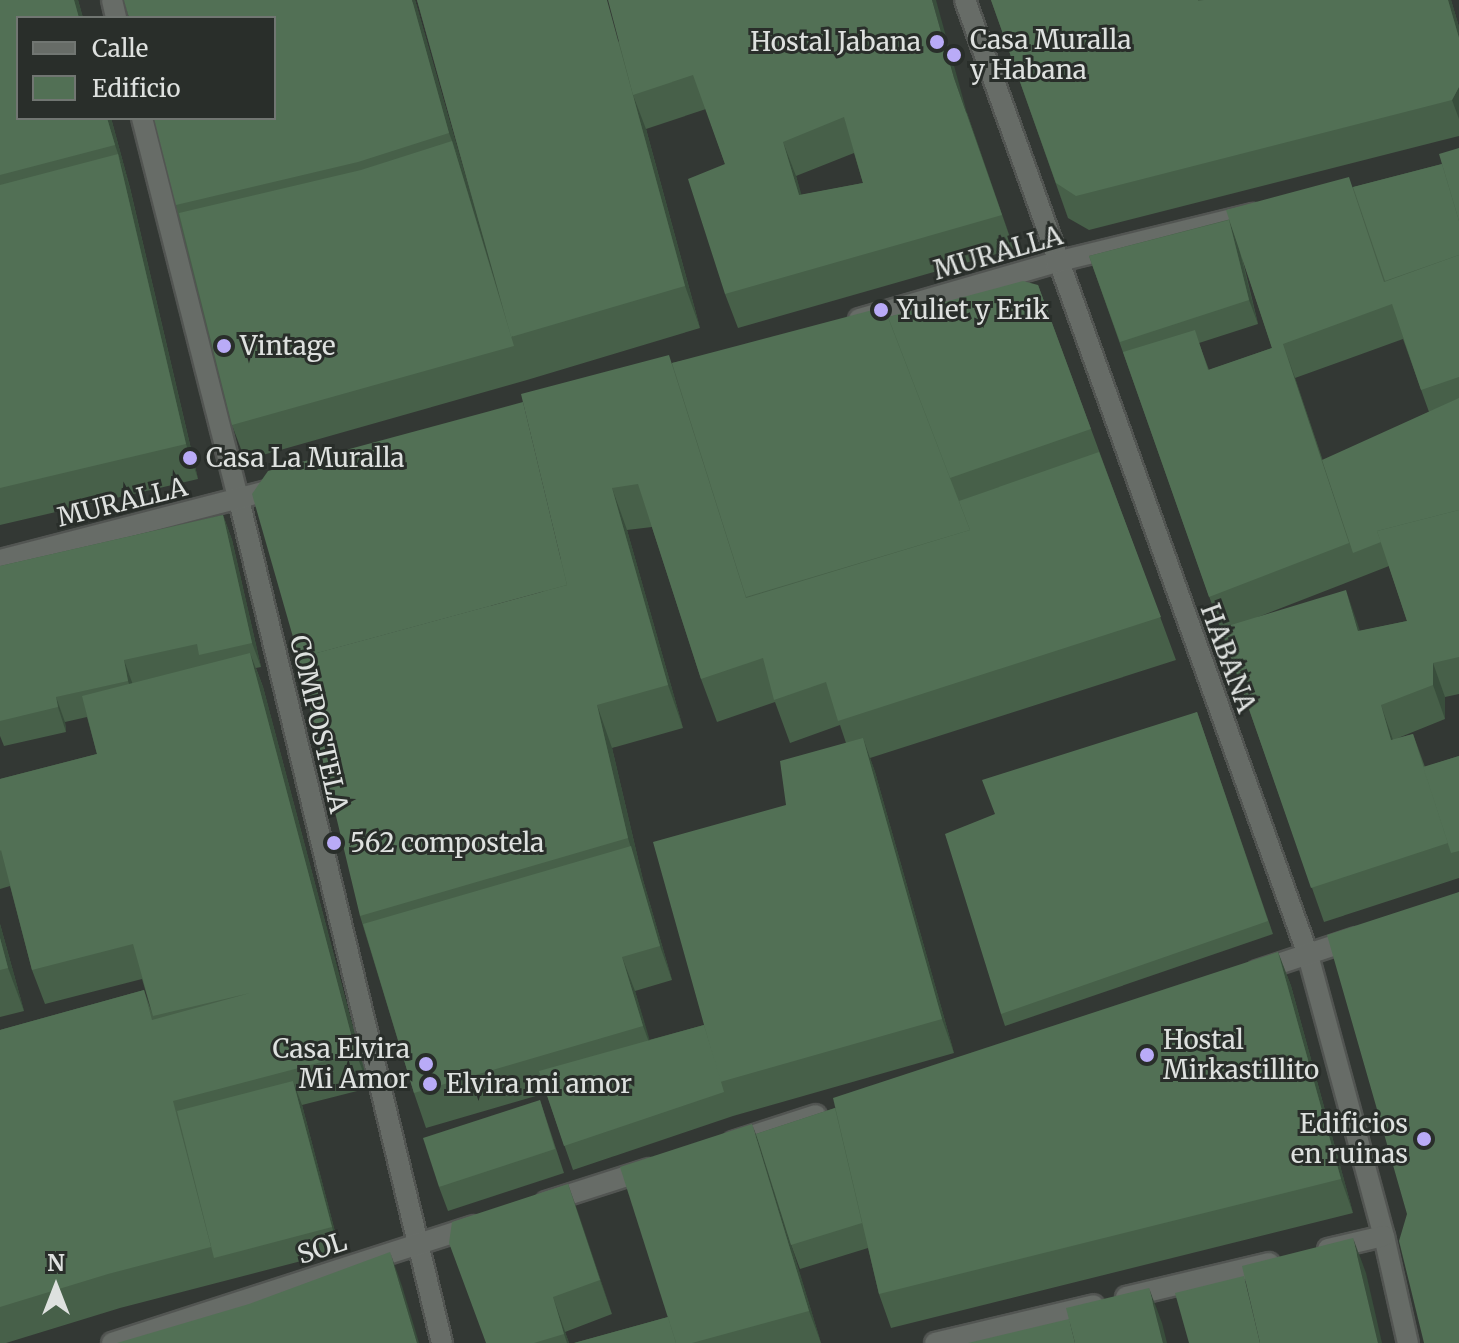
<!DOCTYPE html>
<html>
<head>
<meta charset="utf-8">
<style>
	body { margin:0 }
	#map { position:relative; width:1459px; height:1343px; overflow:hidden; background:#333834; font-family:Merriweather,serif }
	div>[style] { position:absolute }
	.roads { filter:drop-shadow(2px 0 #525552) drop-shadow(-2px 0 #525552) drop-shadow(0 2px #525552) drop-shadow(0 -2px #525552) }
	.minor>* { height:20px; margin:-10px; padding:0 10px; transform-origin:10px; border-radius:10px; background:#676c67 }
	.wall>* { inset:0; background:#476049 }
	.shaded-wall>* { inset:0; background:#394e3c }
	.building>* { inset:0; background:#527055 }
	.dots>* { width:22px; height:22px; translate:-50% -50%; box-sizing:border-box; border:4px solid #292e2a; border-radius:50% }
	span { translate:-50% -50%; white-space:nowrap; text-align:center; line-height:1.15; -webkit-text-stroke:6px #292e2a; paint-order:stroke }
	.poi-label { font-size:26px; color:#dee1df }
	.left { translate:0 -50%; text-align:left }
	.right { translate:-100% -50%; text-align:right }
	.street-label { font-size:26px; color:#dee1df }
	.legend { position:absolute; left:16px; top:16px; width:260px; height:104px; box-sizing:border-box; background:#292e2a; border:2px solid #717672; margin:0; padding:10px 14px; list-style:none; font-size:24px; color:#dee1df }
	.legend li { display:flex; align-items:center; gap:16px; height:40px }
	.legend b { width:40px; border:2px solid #717672 }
	.north { position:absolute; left:16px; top:1247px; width:80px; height:80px; -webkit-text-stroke:6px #292e2a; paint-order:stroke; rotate:0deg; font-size:22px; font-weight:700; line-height:32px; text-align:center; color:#dee1df }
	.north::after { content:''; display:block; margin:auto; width:28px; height:36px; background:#dee1df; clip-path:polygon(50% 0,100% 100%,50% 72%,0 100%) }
</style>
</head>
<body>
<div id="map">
	<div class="roads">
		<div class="minor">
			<i style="left:112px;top:0;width:18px;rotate:77deg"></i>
			<i style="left:965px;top:0;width:1015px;rotate:70.24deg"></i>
			<i style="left:1308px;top:955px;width:291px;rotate:74.9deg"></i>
			<i style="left:1384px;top:1236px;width:110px;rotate:77.4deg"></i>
			<i style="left:142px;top:118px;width:394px;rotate:75.8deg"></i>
			<i style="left:239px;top:500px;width:867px;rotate:76.46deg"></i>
			<i style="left:859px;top:319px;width:205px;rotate:-16.1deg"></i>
			<i style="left:1056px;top:262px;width:203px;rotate:-13.7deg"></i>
			<i style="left:0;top:560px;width:284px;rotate:-14.5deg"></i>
			<i style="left:1257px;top:971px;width:104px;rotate:-18.4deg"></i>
			<i style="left:733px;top:1142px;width:87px;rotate:-18deg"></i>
			<i style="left:546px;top:1202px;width:108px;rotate:-17.8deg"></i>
			<i style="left:1328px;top:1249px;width:57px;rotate:-13.1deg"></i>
			<i style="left:1126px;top:1297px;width:147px;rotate:-13.4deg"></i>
			<i style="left:112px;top:1343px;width:380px;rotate:-17.9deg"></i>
			<i style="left:935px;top:1343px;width:163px;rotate:-13.4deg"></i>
		</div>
	</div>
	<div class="wall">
		<i style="clip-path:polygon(0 0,78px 0,83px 18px,18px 18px,18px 118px,111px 118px,130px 188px,198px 479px,0 525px)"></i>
		<i style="clip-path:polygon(evenodd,415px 0,481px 231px,417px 0,967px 113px,1014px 249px,738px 328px,725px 294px,725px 164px,706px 109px,646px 129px,700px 328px,527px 380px,245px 460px,232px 425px,176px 205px,415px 0,854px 153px,863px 183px,801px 195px,796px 176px,854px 153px)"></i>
		<i style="clip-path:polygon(991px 0,1451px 0,1459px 27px,1459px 136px,1089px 230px,1068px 218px)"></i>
		<i style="clip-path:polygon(evenodd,1459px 148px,1459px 694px,1445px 697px,1445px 719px,1398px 738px,1413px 734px,1425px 767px,1459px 756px,1459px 878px,1324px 922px,1089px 256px,1442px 164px,1459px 148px,1242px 257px,1272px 348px,1209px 370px,1199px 343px,1258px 324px,1242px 257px,1459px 148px,1403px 339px,1429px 412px,1324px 464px,1295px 378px,1403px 339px,1459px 148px,1389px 566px,1407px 621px,1360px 631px,1258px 617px,1389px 566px)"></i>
		<i style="clip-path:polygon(evenodd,1038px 285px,1176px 660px,870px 758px,875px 772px,954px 1053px,733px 1116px,573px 1170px,546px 1093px,426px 1128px,414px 1093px,360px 916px,672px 363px,1038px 285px,652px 527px,701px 679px,717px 722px,775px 702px,790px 743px,840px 725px,846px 743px,786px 805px,704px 1025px,649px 1040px,635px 991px,672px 980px,643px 880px,612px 748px,683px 728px,627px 530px,652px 527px)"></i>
		<i style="clip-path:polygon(223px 515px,232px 540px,261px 667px,256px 668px,263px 687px,369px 1088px,302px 1105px,340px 1251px,120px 1308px,6px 1343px,0 1343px,0 1030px,144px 990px,152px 1013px,142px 979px,45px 1004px,32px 970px,10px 886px,0 889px,0 779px,97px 754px,87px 717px,65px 722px,66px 732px,4px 746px,0 736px,0 566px)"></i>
		<i style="clip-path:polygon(1197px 712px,1273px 934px,1005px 1026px,1001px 1014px,995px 814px)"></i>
		<i style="clip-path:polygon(0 924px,24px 1011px,0 1017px)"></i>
		<i style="clip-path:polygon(1278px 952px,1291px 986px,1353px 1213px,891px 1328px,879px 1294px,868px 1248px,800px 1269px,790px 1242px,821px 1343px,574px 1343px,668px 1317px,756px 1134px,835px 1108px)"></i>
		<i style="clip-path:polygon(540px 1100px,564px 1173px,448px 1211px,439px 1187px)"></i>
		<i style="clip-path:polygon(568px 1184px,612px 1314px,565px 1332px,569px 1343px,486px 1343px)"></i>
	</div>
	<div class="shaded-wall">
		<i style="clip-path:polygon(74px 0,78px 0,83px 18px,79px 18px)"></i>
		<i style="clip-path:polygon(412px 0,415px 0,465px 175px,449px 133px)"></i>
		<i style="clip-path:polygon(607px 0,633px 95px,646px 129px,700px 328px,685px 286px)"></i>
		<i style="clip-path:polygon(932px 0,936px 0,967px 113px,1014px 249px,954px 78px)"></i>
		<i style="clip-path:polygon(1448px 0,1451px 0,1459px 27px,1459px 38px)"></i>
		<i style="clip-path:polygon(1459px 87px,1459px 119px,1452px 100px)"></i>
		<i style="clip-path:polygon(107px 118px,111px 118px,130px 188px,115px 145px)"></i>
		<i style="clip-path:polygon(452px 141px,465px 175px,513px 337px,512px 337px)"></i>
		<i style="clip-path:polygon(783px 142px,796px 176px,812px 230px,799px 195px)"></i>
		<i style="clip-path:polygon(118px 154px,130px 188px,198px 479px,186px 444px)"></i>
		<i style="clip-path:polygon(1229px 220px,1238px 244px,1258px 324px,1249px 300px)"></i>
		<i style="clip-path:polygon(1283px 344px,1295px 378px,1353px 553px)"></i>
		<i style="clip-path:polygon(612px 488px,627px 530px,683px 728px,668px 685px)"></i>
		<i style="clip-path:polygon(223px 515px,232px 540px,261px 667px,252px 643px)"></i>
		<i style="clip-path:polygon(1346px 590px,1358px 625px,1371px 665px,1358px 631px)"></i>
		<i style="clip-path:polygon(250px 653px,263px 687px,369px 1088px,356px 1053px)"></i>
		<i style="clip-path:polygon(124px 660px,133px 685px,137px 705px,128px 681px)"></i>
		<i style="clip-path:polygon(1433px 663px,1445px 697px,1445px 719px,1433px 685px)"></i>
		<i style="clip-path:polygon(56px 697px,65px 722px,66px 732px,58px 707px)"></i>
		<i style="clip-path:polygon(597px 705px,612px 748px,643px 880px,672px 980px,660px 946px,628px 838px)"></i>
		<i style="clip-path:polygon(1381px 705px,1393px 740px,1391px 740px)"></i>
		<i style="clip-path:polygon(863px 738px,875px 772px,954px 1053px,942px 1019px)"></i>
		<i style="clip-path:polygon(0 924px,24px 1011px,8px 968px,0 938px)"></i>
		<i style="clip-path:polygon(1278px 952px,1291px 986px,1353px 1213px,1341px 1179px)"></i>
		<i style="clip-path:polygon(622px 957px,635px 991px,656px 1061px,643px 1026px)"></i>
		<i style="clip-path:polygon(293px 1081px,302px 1105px,340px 1251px,332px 1227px)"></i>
		<i style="clip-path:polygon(752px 1124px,765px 1158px,821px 1343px,809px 1311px)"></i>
		<i style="clip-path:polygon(568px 1184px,580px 1218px,612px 1314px,600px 1280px)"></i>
		<i style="clip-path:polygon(1353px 1238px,1366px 1273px,1382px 1343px,1378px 1343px)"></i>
		<i style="clip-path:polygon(390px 1252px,402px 1286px,419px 1343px,417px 1343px)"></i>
		<i style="clip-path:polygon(1149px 1288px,1162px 1323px,1167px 1343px,1163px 1343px)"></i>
		<i style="clip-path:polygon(553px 1297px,569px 1343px,567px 1343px,564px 1334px)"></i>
	</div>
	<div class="building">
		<i style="clip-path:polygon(0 0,74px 0,79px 18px,18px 18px,18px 118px,107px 118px,115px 145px,0 175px)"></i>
		<i style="clip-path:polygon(124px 0,412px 0,449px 133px,358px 162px,176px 205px,154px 118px,274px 118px,274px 18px,129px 18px)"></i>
		<i style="clip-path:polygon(417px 0,607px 0,685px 286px,511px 337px)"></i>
		<i style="clip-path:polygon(evenodd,608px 0,932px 0,954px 78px,1002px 215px,725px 294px,688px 179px,725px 164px,693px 75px,633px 95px,608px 0,844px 117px,863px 183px,799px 195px,783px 142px,844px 117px)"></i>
		<i style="clip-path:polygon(991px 0,1198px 0,1198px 1px,1204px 0,1448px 0,1459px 38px,1459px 87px,1452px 100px,1076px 196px,1056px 183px)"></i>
		<i style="clip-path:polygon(452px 141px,514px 346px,232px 425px,179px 213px,361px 170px)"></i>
		<i style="clip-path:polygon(1459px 148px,1459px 221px,1439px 154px)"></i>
		<i style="clip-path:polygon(118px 154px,186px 444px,0 488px,0 185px)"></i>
		<i style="clip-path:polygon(1442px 164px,1459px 221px,1459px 255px,1385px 281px,1353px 187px)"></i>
		<i style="clip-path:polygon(1349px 177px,1384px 282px,1459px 255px,1459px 377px,1421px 390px,1392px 304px,1283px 344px,1349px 543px,1209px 597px,1123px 352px,1195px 330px,1208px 370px,1272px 348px,1226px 210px)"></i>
		<i style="clip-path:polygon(1229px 220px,1249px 300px,1120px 342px,1089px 256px)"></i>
		<i style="clip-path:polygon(1023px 281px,1038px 285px,1091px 429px,950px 478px,888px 317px)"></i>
		<i style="clip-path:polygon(884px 307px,970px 530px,746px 597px,672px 363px)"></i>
		<i style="clip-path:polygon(669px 355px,746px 598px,970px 530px,959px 501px,1099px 452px,1161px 617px,838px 721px,826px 682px,774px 700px,763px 658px,701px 679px,638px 484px,612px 488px,668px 685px,597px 705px,628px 838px,360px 916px,298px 658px,567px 585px,521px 394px)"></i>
		<i style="clip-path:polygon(1459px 398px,1459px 510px,1377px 531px,1381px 542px,1353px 553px,1322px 460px)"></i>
		<i style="clip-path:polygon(523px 402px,567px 585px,299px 658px,252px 494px,268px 471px)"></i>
		<i style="clip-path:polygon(1459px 510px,1459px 657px,1433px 663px,1433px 685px,1381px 705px,1391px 740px,1413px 734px,1448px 843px,1311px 888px,1221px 628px,1346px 590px,1358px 631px,1407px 621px,1377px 531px)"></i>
		<i style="clip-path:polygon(223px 515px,252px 643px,199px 655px,197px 644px,124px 660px,128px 681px,56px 697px,58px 707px,0 721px,0 566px)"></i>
		<i style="clip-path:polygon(250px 653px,356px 1053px,173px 1101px,211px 1247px,108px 1274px,0 1307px,0 1030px,144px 990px,152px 1020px,250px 993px,153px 1016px,133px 944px,32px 970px,1px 850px,0 851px,0 779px,97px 754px,82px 696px)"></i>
		<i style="clip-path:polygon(1197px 712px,1268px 921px,1001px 1014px,945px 834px,995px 814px,982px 780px)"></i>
		<i style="clip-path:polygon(863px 738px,942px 1019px,720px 1082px,653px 842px,786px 805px,780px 761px)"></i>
		<i style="clip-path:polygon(1459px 756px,1459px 851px,1451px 853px,1423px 767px)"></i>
		<i style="clip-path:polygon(631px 846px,660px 946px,622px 957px,643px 1026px,414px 1093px,363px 924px)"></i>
		<i style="clip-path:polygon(1459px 892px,1459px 1343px,1424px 1343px,1399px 1241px,1407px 1214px,1327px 935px)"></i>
		<i style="clip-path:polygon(0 938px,8px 968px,0 970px)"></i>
		<i style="clip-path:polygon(1278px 952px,1341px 1179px,879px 1294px,833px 1098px)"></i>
		<i style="clip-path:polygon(704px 1025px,724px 1092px,564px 1146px,539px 1071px)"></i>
		<i style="clip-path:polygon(293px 1081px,332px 1227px,214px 1258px,177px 1111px)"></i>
		<i style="clip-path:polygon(540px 1100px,555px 1149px,439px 1187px,423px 1138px)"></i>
		<i style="clip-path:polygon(835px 1108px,862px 1223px,791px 1245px,756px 1134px)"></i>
		<i style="clip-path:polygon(752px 1124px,809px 1311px,692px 1343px,676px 1343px,620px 1167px)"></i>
		<i style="clip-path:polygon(568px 1184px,600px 1280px,553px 1297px,564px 1334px,534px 1343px,486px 1343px,449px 1243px,452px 1222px)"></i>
		<i style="clip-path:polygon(1353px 1238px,1378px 1343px,1260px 1343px,1242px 1266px)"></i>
		<i style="clip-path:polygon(390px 1252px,417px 1343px,117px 1343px,249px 1304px)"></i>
		<i style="clip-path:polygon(1244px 1276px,1260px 1343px,1189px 1343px,1175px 1293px)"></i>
		<i style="clip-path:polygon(1149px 1288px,1163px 1343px,1075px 1343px,1066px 1308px)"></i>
		<i style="clip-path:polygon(668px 1317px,676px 1343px,574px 1343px)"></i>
		<i style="clip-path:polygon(1069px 1319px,1075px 1343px,968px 1343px)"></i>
	</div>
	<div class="dots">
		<i style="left:937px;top:42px;background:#b9abf7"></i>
		<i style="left:954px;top:55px;background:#b9abf7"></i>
		<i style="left:881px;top:310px;background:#b9abf7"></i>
		<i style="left:224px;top:346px;background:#b9abf7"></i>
		<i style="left:190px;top:458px;background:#b9abf7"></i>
		<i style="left:334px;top:843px;background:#b9abf7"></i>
		<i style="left:1147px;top:1055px;background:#b9abf7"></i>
		<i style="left:426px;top:1064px;background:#b9abf7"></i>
		<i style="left:430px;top:1084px;background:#b9abf7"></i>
		<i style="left:1424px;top:1139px;background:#b9abf7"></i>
	</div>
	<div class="poi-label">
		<span class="left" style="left:970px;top:55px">Casa Muralla<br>y Habana</span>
		<span class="right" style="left:921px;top:42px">Hostal Jabana</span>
		<span class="left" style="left:897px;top:310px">Yuliet y Erik</span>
		<span class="left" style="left:240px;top:346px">Vintage</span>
		<span class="left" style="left:206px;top:458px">Casa La Muralla</span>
		<span class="left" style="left:350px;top:843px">562 compostela</span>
		<span class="left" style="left:1163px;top:1055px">Hostal<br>Mirkastillito</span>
		<span class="right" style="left:410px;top:1064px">Casa Elvira<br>Mi Amor</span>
		<span class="left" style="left:446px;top:1084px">Elvira mi amor</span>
		<span class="right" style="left:1408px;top:1139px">Edificios<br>en ruinas</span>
	</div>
	<div class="street-label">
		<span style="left:998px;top:253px;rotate:-16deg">MURALLA</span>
		<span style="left:122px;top:502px;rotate:-14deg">MURALLA</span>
		<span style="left:1228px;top:658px;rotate:70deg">HABANA</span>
		<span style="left:319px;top:724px;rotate:77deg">COMPOSTELA</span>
		<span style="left:322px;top:1248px;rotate:-18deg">SOL</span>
	</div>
	<ul class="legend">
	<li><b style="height:10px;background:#676c67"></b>Calle</li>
	<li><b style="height:22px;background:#527055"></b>Edificio</li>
	</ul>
	<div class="north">N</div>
</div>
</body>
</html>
